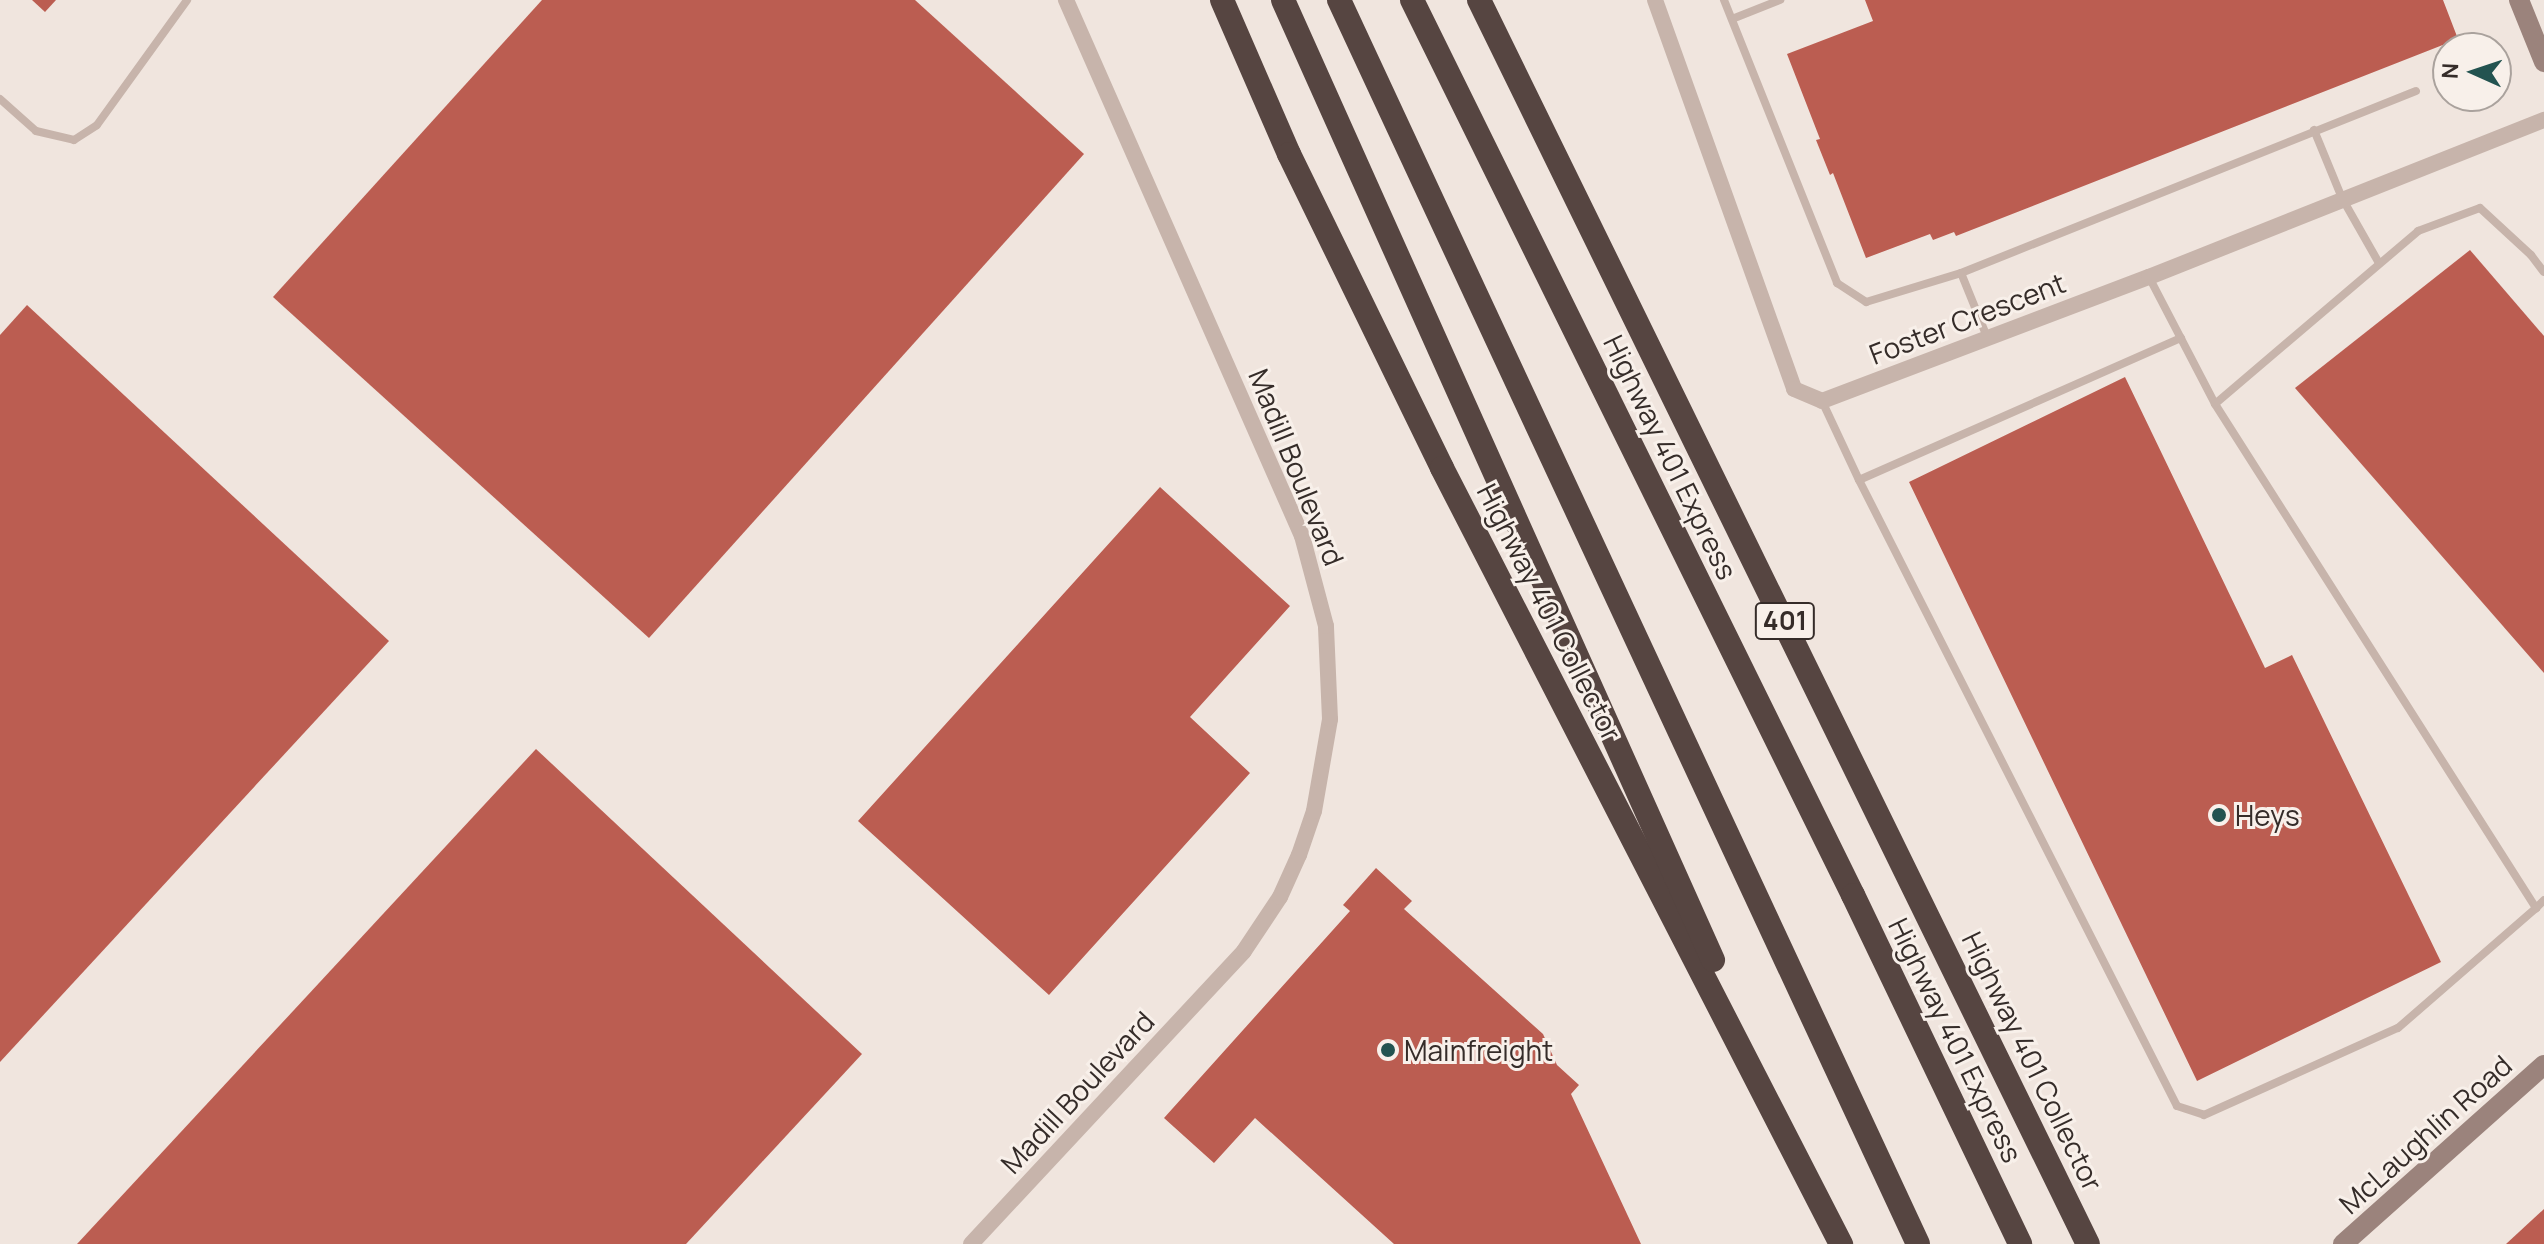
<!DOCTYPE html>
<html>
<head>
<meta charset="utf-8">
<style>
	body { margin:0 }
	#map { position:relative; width:2544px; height:1244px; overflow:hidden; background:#f0e5de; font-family:Manrope,sans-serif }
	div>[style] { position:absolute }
	.building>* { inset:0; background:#bb5d51 }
	.lane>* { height:8px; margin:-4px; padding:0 4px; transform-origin:4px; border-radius:4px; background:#c7b4ab }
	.street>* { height:16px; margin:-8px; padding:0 8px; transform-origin:8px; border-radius:8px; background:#c7b4ab }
	.secondary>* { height:20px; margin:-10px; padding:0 10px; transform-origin:10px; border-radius:10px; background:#9b837c }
	.highway>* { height:24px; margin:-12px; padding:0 12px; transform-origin:12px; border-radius:12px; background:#564541 }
	.dots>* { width:22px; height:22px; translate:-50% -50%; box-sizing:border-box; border:4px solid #f8f0ea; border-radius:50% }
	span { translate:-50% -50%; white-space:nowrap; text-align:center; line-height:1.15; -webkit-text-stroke:6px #f8f0ea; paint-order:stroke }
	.shield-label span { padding:2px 6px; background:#f8f0ea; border:2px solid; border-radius:6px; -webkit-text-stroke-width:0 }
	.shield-label { font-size:26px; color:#352c29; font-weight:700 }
	.street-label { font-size:28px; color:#352c29 }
	.poi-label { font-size:28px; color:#352c29 }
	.left { translate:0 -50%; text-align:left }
	.north { position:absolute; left:2432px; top:32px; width:80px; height:80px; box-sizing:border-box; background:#f8f0ea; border:2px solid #aaa29d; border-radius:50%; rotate:273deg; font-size:22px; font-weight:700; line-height:32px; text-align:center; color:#352c29 }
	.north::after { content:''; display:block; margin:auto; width:28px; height:36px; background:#235350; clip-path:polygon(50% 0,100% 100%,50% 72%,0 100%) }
</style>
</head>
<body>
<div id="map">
	<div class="building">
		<i style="clip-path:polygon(32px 0,56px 0,45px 12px)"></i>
		<i style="clip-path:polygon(542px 0,915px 0,1084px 154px,649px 638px,273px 297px)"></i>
		<i style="clip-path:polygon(1865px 0,2443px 0,2458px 39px,1956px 236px,1954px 232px,1933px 240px,1930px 234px,1866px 258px,1833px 173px,1830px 175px,1816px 140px,1820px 139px,1787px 54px,1873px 21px)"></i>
		<i style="clip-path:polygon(2470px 250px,2544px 336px,2544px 673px,2295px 388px)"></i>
		<i style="clip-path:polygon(27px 305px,389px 641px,0 1062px,0 335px)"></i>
		<i style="clip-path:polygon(2125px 377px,2265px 668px,2292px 655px,2441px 962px,2197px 1081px,1909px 482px)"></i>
		<i style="clip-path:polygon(1160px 487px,1290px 606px,1190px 717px,1250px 773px,1049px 995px,858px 821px)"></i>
		<i style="clip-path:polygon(536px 749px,862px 1054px,686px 1244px,77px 1244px)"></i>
		<i style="clip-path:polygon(1376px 868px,1412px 901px,1404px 909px,1543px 1034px,1557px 1065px,1579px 1085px,1571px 1094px,1641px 1244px,1394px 1244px,1255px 1118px,1214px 1163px,1164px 1118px,1350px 911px,1343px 905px)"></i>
		<i style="clip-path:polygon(2544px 1209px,2544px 1244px,2506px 1244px)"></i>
	</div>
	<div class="lane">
		<i style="left:1724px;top:0;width:305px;rotate:68.2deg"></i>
		<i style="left:1837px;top:283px;width:35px;rotate:33deg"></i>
		<i style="left:1866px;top:302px;width:99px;rotate:-17deg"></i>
		<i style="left:1732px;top:19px;width:52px;rotate:-21.6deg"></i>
		<i style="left:0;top:99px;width:48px;rotate:41.6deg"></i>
		<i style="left:36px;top:131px;width:39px;rotate:13deg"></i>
		<i style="left:74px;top:140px;width:27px;rotate:-33deg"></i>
		<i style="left:97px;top:125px;width:154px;rotate:-54.2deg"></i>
		<i style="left:2314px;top:130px;width:74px;rotate:67.6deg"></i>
		<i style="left:2342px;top:198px;width:75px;rotate:60.4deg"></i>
		<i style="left:2149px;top:277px;width:143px;rotate:62.5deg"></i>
		<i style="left:2215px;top:404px;width:598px;rotate:57.51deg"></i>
		<i style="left:2536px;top:908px;width:11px;rotate:-45deg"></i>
		<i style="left:1987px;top:337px;width:69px;rotate:-112.1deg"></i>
		<i style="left:1961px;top:273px;width:490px;rotate:-21.8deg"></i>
		<i style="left:1822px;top:401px;width:87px;rotate:64.9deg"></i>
		<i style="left:1859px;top:480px;width:352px;rotate:-23.8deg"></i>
		<i style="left:2215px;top:404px;width:267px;rotate:-40.4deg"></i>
		<i style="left:2418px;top:231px;width:66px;rotate:-20.4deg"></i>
		<i style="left:2480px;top:208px;width:69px;rotate:42.7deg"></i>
		<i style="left:2531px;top:255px;width:21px;rotate:53deg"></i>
		<i style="left:1859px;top:480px;width:702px;rotate:63.07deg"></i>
		<i style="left:2177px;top:1106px;width:28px;rotate:18deg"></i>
		<i style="left:2204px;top:1115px;width:213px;rotate:-24.2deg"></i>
		<i style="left:2398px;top:1028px;width:183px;rotate:-41deg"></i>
	</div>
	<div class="street">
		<i style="left:1655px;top:0;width:413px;rotate:70.3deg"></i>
		<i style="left:1794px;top:389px;width:30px;rotate:23deg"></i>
		<i style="left:1822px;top:401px;width:350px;rotate:-20.8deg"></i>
		<i style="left:2149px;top:277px;width:425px;rotate:-21.7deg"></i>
		<i style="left:971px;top:1244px;width:400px;rotate:-47deg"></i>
		<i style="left:1244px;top:951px;width:65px;rotate:-56.3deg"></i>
		<i style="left:1280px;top:897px;width:46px;rotate:-65.7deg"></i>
		<i style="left:1299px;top:855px;width:46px;rotate:-71.2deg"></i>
		<i style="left:1314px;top:811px;width:93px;rotate:-80.1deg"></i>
		<i style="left:1330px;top:719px;width:93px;rotate:-92.5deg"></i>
		<i style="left:1326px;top:626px;width:93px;rotate:-104.9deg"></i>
		<i style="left:1302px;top:536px;width:586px;rotate:-113.76deg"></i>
	</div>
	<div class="secondary">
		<i style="left:2519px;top:0;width:67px;rotate:68deg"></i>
		<i style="left:2343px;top:1244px;width:269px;rotate:-41.7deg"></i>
	</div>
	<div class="highway">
		<i style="left:1222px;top:0;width:168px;rotate:66.5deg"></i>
		<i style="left:1289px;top:154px;width:349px;rotate:64deg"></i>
		<i style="left:1442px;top:468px;width:873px;rotate:62.79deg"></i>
		<i style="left:1283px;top:0;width:1052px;rotate:65.87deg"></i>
		<i style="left:1339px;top:0;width:1372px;rotate:65.04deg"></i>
		<i style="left:1412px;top:0;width:998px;rotate:63.77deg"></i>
		<i style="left:1853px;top:895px;width:387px;rotate:64.4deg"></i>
		<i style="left:1479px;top:0;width:1385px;rotate:63.92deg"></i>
	</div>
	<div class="dots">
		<i style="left:2219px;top:815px;background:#235350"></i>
		<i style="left:1388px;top:1050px;background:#235350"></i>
	</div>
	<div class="shield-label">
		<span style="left:1785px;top:621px">401</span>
	</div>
	<div class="street-label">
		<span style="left:1967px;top:318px;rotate:-21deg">Foster Crescent</span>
		<span style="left:1671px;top:457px;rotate:64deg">Highway 401 Express</span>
		<span style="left:1297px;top:467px;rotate:68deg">Madill Boulevard</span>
		<span style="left:1550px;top:612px;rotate:63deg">Highway 401 Collector</span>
		<span style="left:1956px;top:1040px;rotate:64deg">Highway 401 Express</span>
		<span style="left:2033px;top:1061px;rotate:64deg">Highway 401 Collector</span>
		<span style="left:1077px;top:1092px;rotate:-47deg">Madill Boulevard</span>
		<span style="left:2425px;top:1134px;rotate:-42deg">McLaughlin Road</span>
	</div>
	<div class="poi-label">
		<span class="left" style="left:2235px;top:815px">Heys</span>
		<span class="left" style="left:1404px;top:1050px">Mainfreight</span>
	</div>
	<div class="north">N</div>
</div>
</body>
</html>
